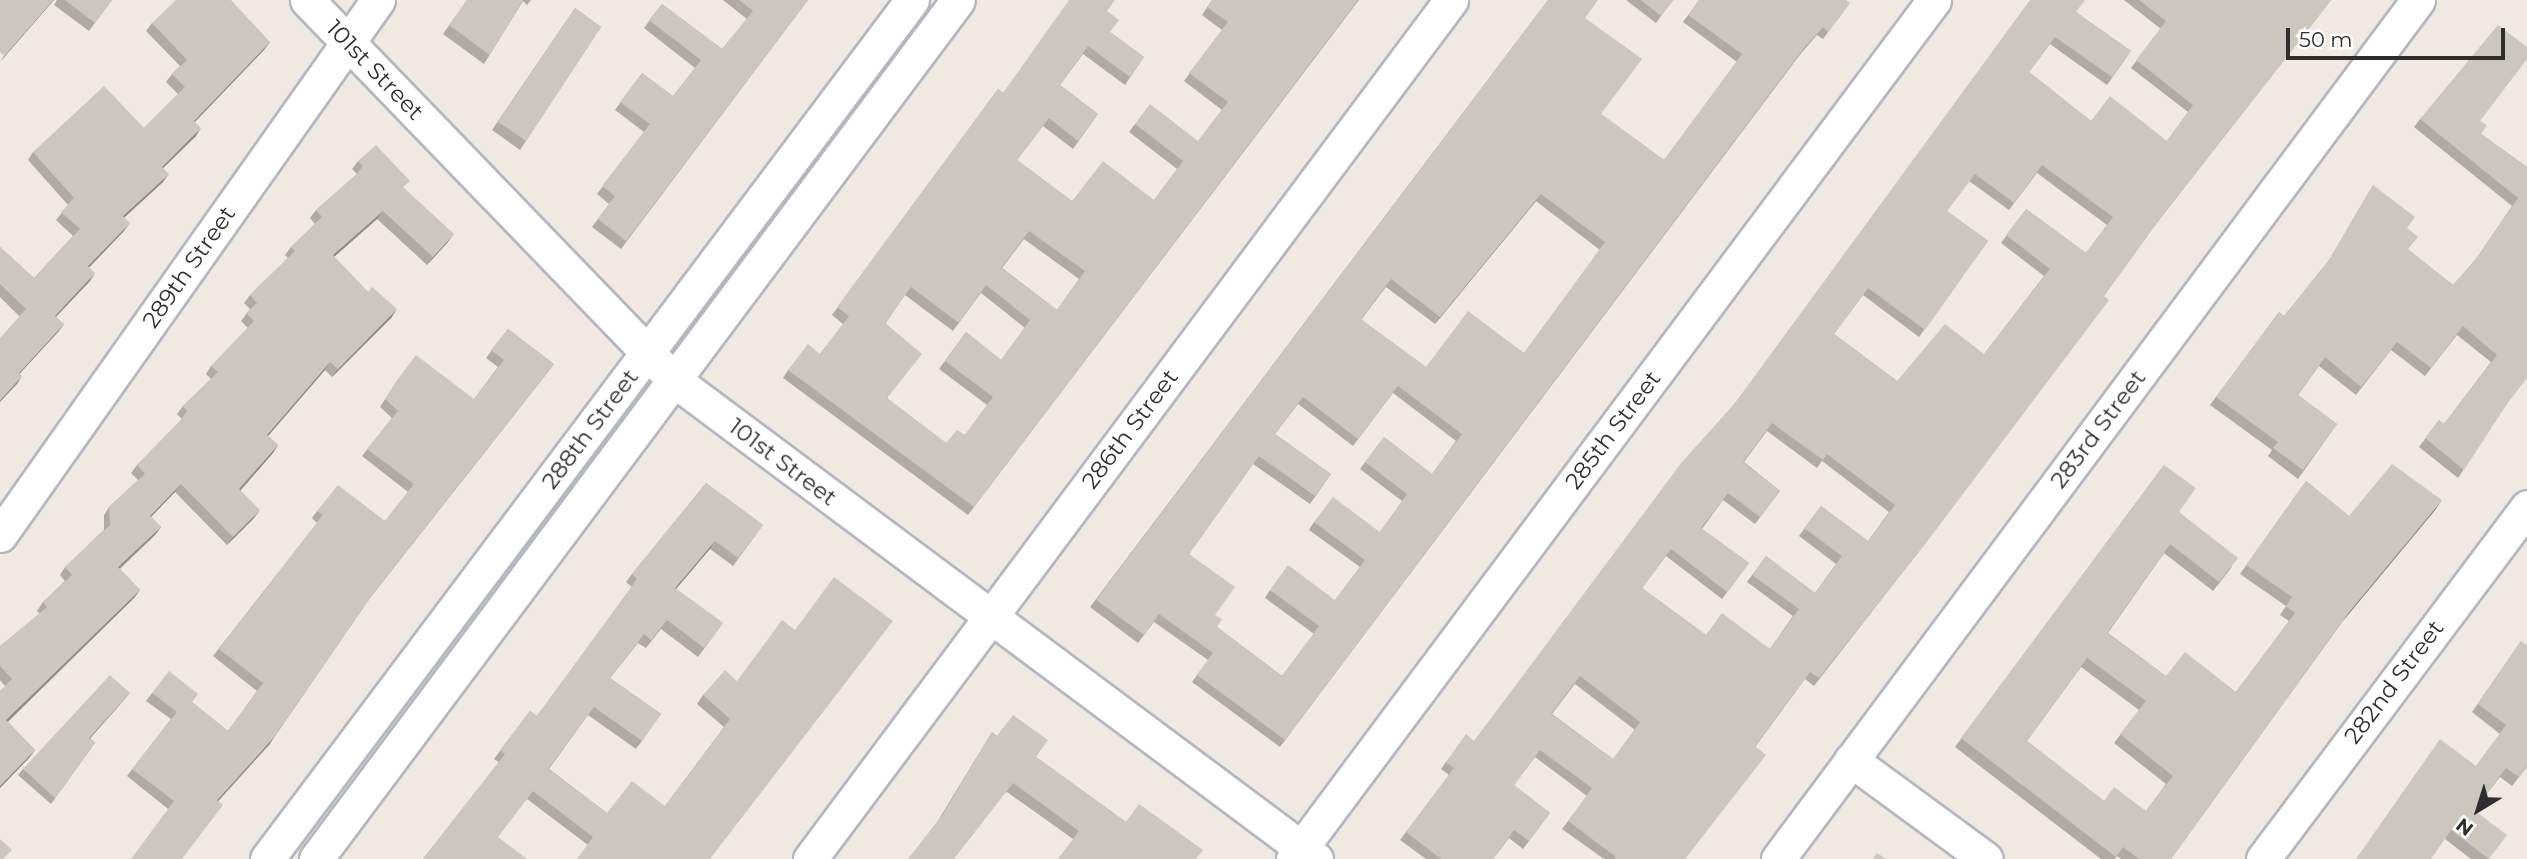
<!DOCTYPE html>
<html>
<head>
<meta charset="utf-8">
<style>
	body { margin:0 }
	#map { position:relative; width:2527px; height:859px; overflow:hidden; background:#efe9e1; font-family:Montserrat,sans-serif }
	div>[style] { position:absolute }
	.roads { filter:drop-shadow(2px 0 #b4b7c1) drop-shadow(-2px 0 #b4b7c1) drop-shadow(0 2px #b4b7c1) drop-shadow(0 -2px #b4b7c1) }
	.minor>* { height:33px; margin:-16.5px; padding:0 16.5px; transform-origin:16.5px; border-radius:16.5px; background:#fff }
	.wall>* { inset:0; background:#afaba4 }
	.shaded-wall>* { inset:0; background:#8e8b86 }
	.building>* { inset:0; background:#cbc7bf }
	span { translate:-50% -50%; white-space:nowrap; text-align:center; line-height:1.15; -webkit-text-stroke:7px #fff; paint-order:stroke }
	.street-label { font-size:23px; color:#2e2e2e }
	.north { position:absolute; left:2443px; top:775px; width:70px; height:70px; -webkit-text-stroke:5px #fff; paint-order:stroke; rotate:218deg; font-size:19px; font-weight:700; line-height:28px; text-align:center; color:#2e2e2e }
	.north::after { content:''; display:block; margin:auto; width:24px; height:32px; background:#2e2e2e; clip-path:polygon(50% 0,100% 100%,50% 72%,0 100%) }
	.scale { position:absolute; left:2286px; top:28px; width:219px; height:32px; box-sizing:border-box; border:4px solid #2e2e2e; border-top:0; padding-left:9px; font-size:21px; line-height:24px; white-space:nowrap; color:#2e2e2e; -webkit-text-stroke:5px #fff; paint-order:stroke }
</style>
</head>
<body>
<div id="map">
	<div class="roads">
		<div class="minor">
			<i style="left:307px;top:0;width:528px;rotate:46deg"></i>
			<i style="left:674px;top:380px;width:801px;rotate:36.73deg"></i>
			<i style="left:0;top:535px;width:655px;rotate:-54.76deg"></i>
			<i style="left:1851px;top:760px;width:167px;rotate:36.3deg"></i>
			<i style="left:267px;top:859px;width:1074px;rotate:-53.1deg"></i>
			<i style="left:316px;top:859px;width:1072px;rotate:-53.23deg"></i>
			<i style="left:810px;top:859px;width:1072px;rotate:-53.27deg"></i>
			<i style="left:1293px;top:859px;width:1072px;rotate:-53.27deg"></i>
			<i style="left:1778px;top:859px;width:1071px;rotate:-53.31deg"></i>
			<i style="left:2263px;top:859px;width:440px;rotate:-53.1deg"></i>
		</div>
	</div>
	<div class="wall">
		<i style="clip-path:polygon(57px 0,112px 0,89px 31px,54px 5px)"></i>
		<i style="clip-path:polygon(467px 0,531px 0,527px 5px,523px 1px,484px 64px,443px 34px)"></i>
		<i style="clip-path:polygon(723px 0,808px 0,621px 249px,592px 227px,609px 204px,597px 194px,644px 132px,615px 110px,642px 73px,673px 96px,695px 68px,644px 28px,662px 4px,722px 49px,747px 19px)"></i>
		<i style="clip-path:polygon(evenodd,1212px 0,1359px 0,968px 515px,783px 378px,788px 370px,820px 354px,843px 324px,832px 315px,998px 89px,1003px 93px,1107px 11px,1110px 32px,1144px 57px,1125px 85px,1083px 54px,1060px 85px,1098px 114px,1073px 149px,1043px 126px,1017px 160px,1072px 201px,1154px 200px,1177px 169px,1129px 132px,1135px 124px,1198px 141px,1222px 110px,1184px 81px,1222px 30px,1202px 15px,1212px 0,1024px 239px,1079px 279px,1057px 310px,1002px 268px,1024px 239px,1212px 0,981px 293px,1025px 328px,1001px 360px,966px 332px,939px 369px,987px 405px,965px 435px,946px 443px,888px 399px,885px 324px,905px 295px,953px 331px,981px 293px)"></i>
		<i style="clip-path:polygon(evenodd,1548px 0,1585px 18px,1601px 114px,1664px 160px,1737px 62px,1683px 22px,1699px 0,1850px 3px,1823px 39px,1817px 35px,1799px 56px,1280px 747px,1192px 682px,1208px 660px,1154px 622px,1138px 643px,1090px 607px,1548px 0,1536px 201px,1600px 250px,1524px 353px,1426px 367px,1361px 320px,1386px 287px,1435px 324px,1536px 201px,1548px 0,1393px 393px,1456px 441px,1432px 474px,1384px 437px,1360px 469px,1402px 501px,1380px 532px,1314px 522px,1309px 530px,1360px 567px,1335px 600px,1270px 590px,1265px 598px,1314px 634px,1282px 676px,1217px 627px,1215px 615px,1189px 554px,1253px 464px,1310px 504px,1331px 474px,1275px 434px,1298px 404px,1353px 446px,1393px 393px)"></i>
		<i style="clip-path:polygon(1626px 0,1673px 0,1656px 23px)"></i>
		<i style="clip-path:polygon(evenodd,2124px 0,2331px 0,2156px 224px,1920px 550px,1814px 686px,1805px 679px,1755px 747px,1685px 859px,1604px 859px,1562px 829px,1587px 796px,1535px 757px,1514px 785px,1550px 813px,1523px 849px,1509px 838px,1493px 859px,1426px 859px,1400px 840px,1449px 775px,1441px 769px,1446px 762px,1474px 741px,1735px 403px,2076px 12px,2131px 51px,2107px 85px,2050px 44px,2029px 72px,2091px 121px,2167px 141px,2188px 112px,2131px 68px,2161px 29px,2124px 0,2037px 173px,2107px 225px,2086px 253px,2026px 209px,2001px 243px,2044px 276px,1984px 354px,1897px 381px,1834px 334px,1863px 295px,1919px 337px,1988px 241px,1947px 211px,1969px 181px,2009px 210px,2037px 173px,2124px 0,1767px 431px,1817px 468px,1822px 461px,1889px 512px,1868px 541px,1821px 506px,1799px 536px,1836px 564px,1815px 593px,1766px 556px,1747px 582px,1793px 616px,1770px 649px,1706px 635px,1642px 588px,1666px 556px,1722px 599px,1749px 563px,1702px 529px,1723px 500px,1755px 524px,1780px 491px,1744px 462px,1767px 431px,2124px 0,1575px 684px,1635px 730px,1613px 759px,1552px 714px,1575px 684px)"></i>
		<i style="clip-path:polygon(575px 8px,601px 27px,520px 150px,492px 130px)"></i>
		<i style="clip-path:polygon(152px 23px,270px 42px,264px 50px,195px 122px,196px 136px,163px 168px,163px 182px,124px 218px,124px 231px,89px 267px,90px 281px,56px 317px,64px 324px,58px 332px,19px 374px,17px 384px,20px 317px,0 297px,0 247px,34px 278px,73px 236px,56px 220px,68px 205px,28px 160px,33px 152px,144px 128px,178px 94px,166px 82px,172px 74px,180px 66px,146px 31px)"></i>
		<i style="clip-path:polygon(2420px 119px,2481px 121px,2481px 134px,2527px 167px,2503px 409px,2458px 478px,2419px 447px,2439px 420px,2444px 424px,2491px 362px,2457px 335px,2425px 376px,2391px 350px,2356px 395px,2319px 366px,2298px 395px,2337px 424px,2298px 479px,2268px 456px,2272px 450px,2210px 405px,2279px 312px,2284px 316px,2328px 262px,2373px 185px,2407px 228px,2408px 250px,2453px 285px,2476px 259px,2512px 206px,2414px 127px)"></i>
		<i style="clip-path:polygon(358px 161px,404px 189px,448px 242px,427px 265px,377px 219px,334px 257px,392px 317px,332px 377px,325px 370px,268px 436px,278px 445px,273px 453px,240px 490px,254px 518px,227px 545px,175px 492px,151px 517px,161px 527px,155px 535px,120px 569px,140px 590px,134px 598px,8px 722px,35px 750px,29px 758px,0 788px,5px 686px,0 680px,0 646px,40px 614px,37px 611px,43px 602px,65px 581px,60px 575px,65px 567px,104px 530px,104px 515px,109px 507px,138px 480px,131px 473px,137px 465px,182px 419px,177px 414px,183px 406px,211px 379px,206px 374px,211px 366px,248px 328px,241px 321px,250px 309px,244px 303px,250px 295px,288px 258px,285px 255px,291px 247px,315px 224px,310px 218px,316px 210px,357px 174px,352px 169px)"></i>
		<i style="clip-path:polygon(508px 329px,554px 364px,548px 372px,370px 598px,269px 745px,168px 809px,127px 776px,171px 719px,146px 701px,152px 693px,192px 702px,228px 731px,257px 691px,213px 656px,317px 523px,312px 518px,317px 511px,385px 521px,408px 492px,362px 456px,392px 418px,380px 407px,398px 379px,474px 399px,498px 367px,486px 358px)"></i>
		<i style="clip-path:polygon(evenodd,2164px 465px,2179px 512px,2232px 567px,2213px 591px,2164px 553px,2108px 633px,2166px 676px,2236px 692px,2289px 621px,2280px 615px,2286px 606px,2240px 574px,2306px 481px,2349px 516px,2436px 509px,2343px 621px,2171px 859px,2121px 859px,2117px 856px,2115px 859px,2101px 859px,1955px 747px,2164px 465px,2081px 667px,2139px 710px,2114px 743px,2166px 784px,2146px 811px,2104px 801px,2027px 741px,2081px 667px)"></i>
		<i style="clip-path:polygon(706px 483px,763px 525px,733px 566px,710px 549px,676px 589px,723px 623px,698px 657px,661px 629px,646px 648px,638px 643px,610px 678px,661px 714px,636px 749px,588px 715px,549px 769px,607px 813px,665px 806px,724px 727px,697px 704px,703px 695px,737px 681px,710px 859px,588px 845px,527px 799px,423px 859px,499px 762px,494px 759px,530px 711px,537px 716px,632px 587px,626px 582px,632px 574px)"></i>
		<i style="clip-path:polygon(2521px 641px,2527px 767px,2512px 786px,2500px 777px,2474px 810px,2489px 859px,2471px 859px,2445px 839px,2476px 766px,2500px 734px,2472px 712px)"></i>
		<i style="clip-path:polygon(130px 693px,90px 738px,95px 743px,51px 804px,18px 775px,23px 769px)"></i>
		<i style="clip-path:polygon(992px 732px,997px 736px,1036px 757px,1126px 822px,1203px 850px,1073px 839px,1007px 792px,939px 819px)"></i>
	</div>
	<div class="shaded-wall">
		<i style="clip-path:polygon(53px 0,54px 0,0 62px,4px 56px)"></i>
		<i style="clip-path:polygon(270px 42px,264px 50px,188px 129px,194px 121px)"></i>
		<i style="clip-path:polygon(201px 128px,196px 136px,156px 175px,162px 167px)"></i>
		<i style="clip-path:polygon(169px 174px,163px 182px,117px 224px,123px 216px)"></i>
		<i style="clip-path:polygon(1541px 194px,1536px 201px,1435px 324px,1440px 317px)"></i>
		<i style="clip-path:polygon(383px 211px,377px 219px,327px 263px,333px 255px)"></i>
		<i style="clip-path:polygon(130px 223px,124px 231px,83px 274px,88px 266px)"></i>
		<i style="clip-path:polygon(454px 234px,448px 242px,427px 265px,433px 257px)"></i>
		<i style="clip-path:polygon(95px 273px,90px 281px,49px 324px,55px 316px)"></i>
		<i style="clip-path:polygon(397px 309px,392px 317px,332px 377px,338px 369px)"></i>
		<i style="clip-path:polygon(64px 324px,58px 332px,13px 381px,19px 373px)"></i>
		<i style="clip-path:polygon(330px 362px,325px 370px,262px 443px,267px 435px)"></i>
		<i style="clip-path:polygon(22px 376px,17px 384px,0 402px,0 400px)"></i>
		<i style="clip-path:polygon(278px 445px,273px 453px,234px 498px,239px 489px)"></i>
		<i style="clip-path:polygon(181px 484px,175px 492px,144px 524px,150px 516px)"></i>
		<i style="clip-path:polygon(2442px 500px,2436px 509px,2343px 621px,2349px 612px)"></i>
		<i style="clip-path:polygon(260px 510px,254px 518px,227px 545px,233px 537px)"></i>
		<i style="clip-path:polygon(161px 527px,155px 535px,112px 575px,118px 567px)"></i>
		<i style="clip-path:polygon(715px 541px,710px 549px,669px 597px,675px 588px)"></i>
		<i style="clip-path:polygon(140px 590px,134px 598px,1px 728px,6px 720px)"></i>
		<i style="clip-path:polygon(130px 693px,125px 699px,85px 744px,89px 738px)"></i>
		<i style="clip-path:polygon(274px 737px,269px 745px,212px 808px,217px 800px)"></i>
		<i style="clip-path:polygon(35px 750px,29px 758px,0 788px,0 786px)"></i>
	</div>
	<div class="building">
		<i style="clip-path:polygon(0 0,53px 0,4px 56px,0 52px)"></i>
		<i style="clip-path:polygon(65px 0,112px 0,95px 23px)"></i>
		<i style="clip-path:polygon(176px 0,231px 0,270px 42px,194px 121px,201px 128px,162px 167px,169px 174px,123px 216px,130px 223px,88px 266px,95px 273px,55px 316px,64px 324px,19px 373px,22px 376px,0 400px,0 338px,26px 309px,0 284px,0 247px,34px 278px,80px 229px,61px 212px,74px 198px,33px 152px,104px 86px,144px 128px,185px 87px,172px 74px,187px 60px,152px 23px)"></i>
		<i style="clip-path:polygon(467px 0,523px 0,490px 55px,449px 25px)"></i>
		<i style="clip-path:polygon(739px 0,808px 0,626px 241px,598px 219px,615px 196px,602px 186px,650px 124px,620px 102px,642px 73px,673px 96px,701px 60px,649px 20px,662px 4px,722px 49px,753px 11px)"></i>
		<i style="clip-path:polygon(evenodd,1069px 0,1115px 0,1107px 11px,1119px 20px,1110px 32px,1144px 57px,1130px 77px,1088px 46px,1060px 85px,1098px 114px,1078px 141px,1049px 118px,1017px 160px,1072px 201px,1103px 161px,1154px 200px,1183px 161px,1135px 124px,1150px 104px,1198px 141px,1228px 102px,1189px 73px,1228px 22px,1207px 7px,1212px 0,1358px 0,974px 507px,788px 370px,808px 344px,820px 354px,849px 316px,837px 307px,998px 89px,1003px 93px,1069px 0,1029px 231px,1085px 271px,1057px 310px,1001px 268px,1029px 231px,1069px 0,986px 285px,1030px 320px,1001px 360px,966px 332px,945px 361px,993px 397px,965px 435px,957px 430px,946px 443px,887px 398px,922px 354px,885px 323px,911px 287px,959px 323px,986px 285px)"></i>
		<i style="clip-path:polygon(evenodd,1548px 0,1598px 0,1585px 18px,1642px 59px,1601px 114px,1664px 160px,1742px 54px,1688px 15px,1699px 0,1846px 0,1850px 3px,1828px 32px,1823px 27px,1804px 48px,1285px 740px,1197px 675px,1213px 653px,1159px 614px,1144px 635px,1096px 600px,1548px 0,1541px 194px,1605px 242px,1524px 353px,1468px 311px,1426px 367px,1361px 319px,1391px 279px,1440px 317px,1541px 194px,1548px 0,1398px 386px,1462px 434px,1432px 474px,1384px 437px,1365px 462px,1407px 494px,1380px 532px,1333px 497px,1314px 522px,1365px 560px,1335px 600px,1288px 565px,1270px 590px,1319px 626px,1282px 676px,1217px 627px,1222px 619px,1215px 615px,1235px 587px,1189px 554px,1259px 456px,1315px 496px,1331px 474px,1275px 434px,1303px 397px,1358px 439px,1398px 386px)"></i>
		<i style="clip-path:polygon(1641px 0,1673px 0,1661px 16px)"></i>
		<i style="clip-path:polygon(evenodd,2030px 0,2085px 0,2076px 12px,2131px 51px,2112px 77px,2055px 37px,2029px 72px,2091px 121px,2110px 96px,2167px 141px,2193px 105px,2136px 60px,2166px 21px,2139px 0,2331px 0,2322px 12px,2162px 216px,2104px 296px,2109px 300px,1926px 543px,1819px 678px,1810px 672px,1755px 746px,1766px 755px,1685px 859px,1614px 859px,1616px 857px,1568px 821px,1592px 788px,1540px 750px,1514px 785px,1550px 813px,1529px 841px,1514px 830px,1493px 859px,1441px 859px,1406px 832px,1454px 768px,1446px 762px,1466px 734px,1474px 741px,1682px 462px,1735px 403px,2030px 0,2042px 165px,2113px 217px,2086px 253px,2026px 209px,2006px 235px,2050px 269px,1984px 354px,1945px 324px,1897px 381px,1834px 334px,1868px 288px,1925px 330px,1988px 241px,1947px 211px,1975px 174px,2014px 203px,2042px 165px,2030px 0,1772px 423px,1823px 460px,1827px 454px,1895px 505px,1868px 541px,1821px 506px,1804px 528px,1842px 556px,1815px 593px,1766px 556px,1752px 575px,1799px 609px,1770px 649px,1722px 613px,1706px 635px,1642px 588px,1671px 549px,1727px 592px,1749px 563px,1701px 528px,1728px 493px,1760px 517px,1780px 491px,1743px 462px,1772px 423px,2030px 0,1580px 676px,1640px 722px,1613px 759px,1551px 714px,1580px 676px)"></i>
		<i style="clip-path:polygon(575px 8px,601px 27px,526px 141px,498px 122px)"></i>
		<i style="clip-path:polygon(2498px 25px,2527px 47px,2527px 59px,2480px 121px,2487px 125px,2481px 134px,2527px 167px,2527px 378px,2507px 404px,2464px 470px,2425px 438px,2439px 420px,2444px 424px,2497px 355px,2463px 326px,2431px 368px,2397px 342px,2361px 387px,2325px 357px,2298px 395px,2337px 424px,2303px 470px,2273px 448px,2278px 442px,2216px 397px,2279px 312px,2284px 316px,2331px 257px,2373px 185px,2415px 217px,2407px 228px,2418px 237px,2408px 249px,2453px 285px,2476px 259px,2518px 198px,2420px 119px)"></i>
		<i style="clip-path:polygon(376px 145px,410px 181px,403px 187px,454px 234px,433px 257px,383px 211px,333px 255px,368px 292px,372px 287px,397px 309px,338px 369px,330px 362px,267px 435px,278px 445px,239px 489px,260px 510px,233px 537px,181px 484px,150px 516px,161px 527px,118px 567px,140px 590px,6px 720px,35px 750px,0 786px,0 691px,12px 679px,0 666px,0 646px,47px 607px,43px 602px,72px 575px,65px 567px,110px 525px,109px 507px,145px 474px,137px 465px,181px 420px,187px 411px,183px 406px,218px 372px,211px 366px,254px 321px,246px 313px,257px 303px,250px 295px,295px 251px,291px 247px,322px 217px,316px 210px,356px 175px,363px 166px,358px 161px)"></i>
		<i style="clip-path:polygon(508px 329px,554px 364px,375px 591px,274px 737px,217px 800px,223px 805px,182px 859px,131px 859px,174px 801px,132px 769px,177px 712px,152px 693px,169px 671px,198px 694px,192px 702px,228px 731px,263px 683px,219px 649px,323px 515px,317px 511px,338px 485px,385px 521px,414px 484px,367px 449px,398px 411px,385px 399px,398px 379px,416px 355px,474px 399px,504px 360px,491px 350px)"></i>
		<i style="clip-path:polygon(evenodd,2392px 464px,2442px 500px,2349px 612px,2171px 859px,2139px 859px,2123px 847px,2116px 857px,1961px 738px,2164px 465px,2196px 488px,2179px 512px,2238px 558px,2219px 582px,2170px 544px,2107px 633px,2166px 676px,2185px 652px,2236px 692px,2295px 613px,2286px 606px,2292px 597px,2246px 565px,2306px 481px,2349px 516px,2392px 464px,2087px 658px,2146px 701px,2120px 734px,2173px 776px,2146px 811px,2114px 787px,2104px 801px,2027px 741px,2087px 658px)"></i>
		<i style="clip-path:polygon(706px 483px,763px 525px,738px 558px,715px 541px,675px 588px,723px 623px,704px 648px,667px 620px,651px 640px,644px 634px,610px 678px,661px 714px,642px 741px,594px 707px,548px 769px,607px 813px,632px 781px,665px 806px,730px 719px,703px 695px,725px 670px,737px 681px,782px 620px,795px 630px,834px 577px,893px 621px,710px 859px,577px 859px,593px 837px,533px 791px,498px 837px,527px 859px,423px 859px,505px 754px,500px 750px,530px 711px,537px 716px,637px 579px,632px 574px)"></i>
		<i style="clip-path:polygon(2521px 641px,2527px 645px,2527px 766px,2519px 777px,2506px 768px,2474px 810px,2507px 835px,2489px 859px,2451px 830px,2431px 859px,2356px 859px,2440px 739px,2476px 766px,2506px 725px,2478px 704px)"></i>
		<i style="clip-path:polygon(110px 675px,130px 693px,89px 738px,95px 743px,55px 798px,23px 769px)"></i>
		<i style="clip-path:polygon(1013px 715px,1048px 740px,1036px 757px,1126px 822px,1139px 804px,1203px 850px,1196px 859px,1058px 859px,1079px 831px,1013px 783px,954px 859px,908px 859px,943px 814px,992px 732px,997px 736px)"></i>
		<i style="clip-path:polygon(0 839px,12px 850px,3px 859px,0 859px)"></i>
		<i style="clip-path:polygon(1877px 853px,1886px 859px,1873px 859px)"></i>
	</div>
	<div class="street-label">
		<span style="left:375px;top:70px;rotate:46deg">101st Street</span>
		<span style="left:189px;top:267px;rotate:-55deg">289th Street</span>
		<span style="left:590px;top:429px;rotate:-53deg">288th Street</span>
		<span style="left:1130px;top:429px;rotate:-53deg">286th Street</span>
		<span style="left:2098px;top:429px;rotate:-53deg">283rd Street</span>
		<span style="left:1613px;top:430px;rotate:-53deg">285th Street</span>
		<span style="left:783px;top:462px;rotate:37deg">101st Street</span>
		<span style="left:2394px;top:682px;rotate:-53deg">282nd Street</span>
	</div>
	<div class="north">N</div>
	<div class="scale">50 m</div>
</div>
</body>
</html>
